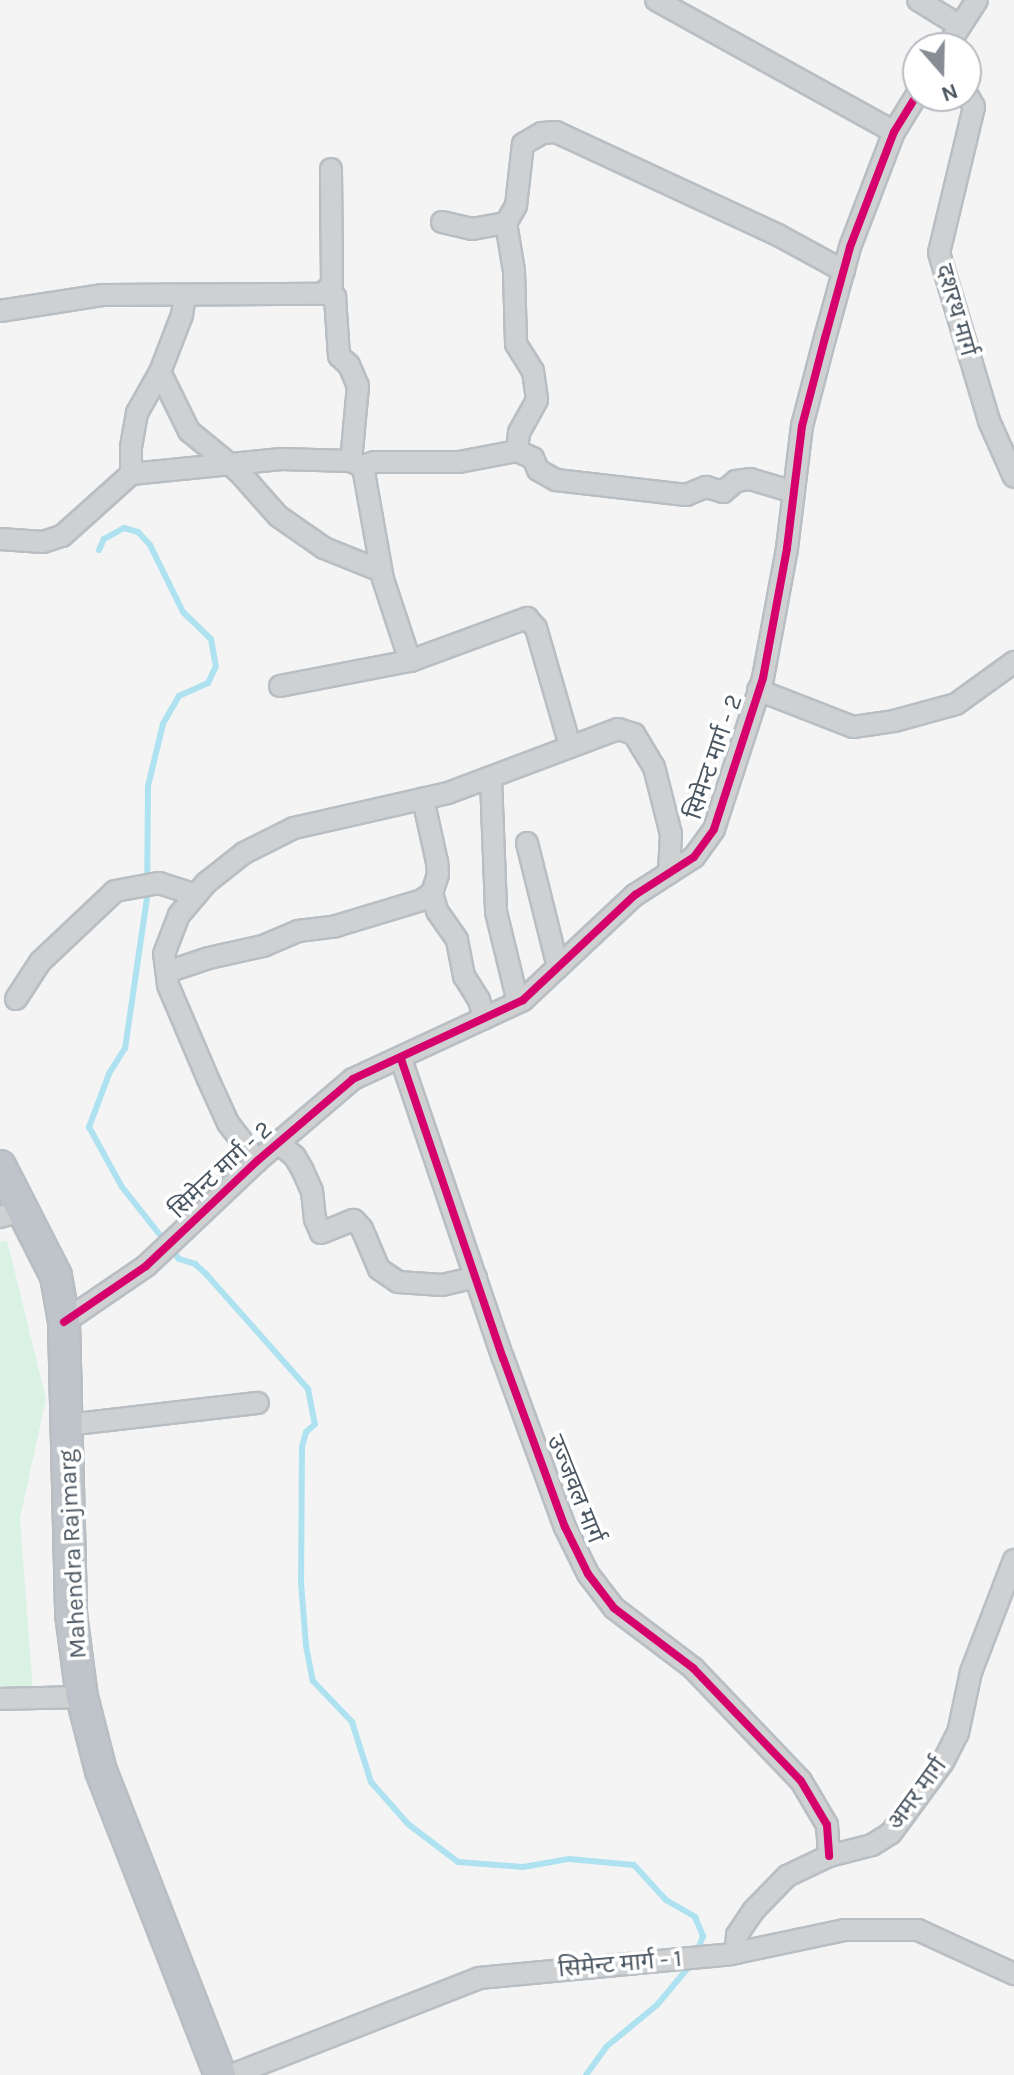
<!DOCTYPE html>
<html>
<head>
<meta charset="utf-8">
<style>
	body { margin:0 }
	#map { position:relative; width:1014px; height:2075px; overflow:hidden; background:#f4f4f4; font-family:Karla,"Noto Sans Devanagari",sans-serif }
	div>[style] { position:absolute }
	.green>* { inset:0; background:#d9f2e3 }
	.stream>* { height:6px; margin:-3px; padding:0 3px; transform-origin:3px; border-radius:3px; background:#aee2f0 }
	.roads { filter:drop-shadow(2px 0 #b9bec3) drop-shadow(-2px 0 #b9bec3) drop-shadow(0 2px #b9bec3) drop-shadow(0 -2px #b9bec3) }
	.minor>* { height:20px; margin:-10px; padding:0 10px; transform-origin:10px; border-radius:10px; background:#ced0d2 }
	.highway>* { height:30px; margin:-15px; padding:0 15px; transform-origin:15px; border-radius:15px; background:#bec4c9 }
	.cycleway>* { height:8px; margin:-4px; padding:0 4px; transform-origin:4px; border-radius:4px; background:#d6006c }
	span { translate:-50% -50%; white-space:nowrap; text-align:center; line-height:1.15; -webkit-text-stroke:7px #fff; paint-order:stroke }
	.street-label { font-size:24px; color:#4a5661 }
	.north { position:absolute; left:902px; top:32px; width:80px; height:80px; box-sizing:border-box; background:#fff; border:2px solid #b7bbc0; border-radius:50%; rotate:160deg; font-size:22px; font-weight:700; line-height:32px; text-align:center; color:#4a5661 }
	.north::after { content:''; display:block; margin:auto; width:28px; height:36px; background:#868d94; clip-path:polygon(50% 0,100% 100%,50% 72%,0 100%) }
</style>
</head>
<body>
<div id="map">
	<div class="green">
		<i style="clip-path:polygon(7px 1240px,46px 1399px,20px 1518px,33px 1692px,0 1690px,0 1242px)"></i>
	</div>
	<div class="stream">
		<i style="left:99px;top:550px;width:12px;rotate:-66deg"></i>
		<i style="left:104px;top:539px;width:23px;rotate:-29deg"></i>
		<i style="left:124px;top:528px;width:15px;rotate:16deg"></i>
		<i style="left:138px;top:532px;width:18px;rotate:47deg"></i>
		<i style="left:150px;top:545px;width:75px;rotate:63.8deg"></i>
		<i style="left:183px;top:612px;width:39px;rotate:44deg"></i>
		<i style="left:211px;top:639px;width:27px;rotate:80deg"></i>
		<i style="left:216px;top:666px;width:19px;rotate:115deg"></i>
		<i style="left:208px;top:683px;width:32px;rotate:156deg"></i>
		<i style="left:179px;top:696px;width:32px;rotate:120deg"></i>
		<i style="left:163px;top:724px;width:64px;rotate:103.6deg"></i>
		<i style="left:148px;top:786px;width:112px;rotate:90.5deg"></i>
		<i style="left:147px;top:898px;width:152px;rotate:98.3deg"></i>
		<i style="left:125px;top:1048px;width:31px;rotate:122deg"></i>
		<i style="left:109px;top:1074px;width:57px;rotate:110.7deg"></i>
		<i style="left:89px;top:1127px;width:68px;rotate:61.2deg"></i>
		<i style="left:122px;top:1187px;width:92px;rotate:51.6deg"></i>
		<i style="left:179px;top:1259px;width:17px;rotate:17deg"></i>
		<i style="left:195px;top:1264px;width:15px;rotate:42deg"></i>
		<i style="left:206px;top:1274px;width:154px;rotate:48.4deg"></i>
		<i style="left:308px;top:1389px;width:36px;rotate:79deg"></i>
		<i style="left:315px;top:1424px;width:12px;rotate:138deg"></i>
		<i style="left:306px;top:1432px;width:16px;rotate:105deg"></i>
		<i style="left:302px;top:1447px;width:135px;rotate:90.4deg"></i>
		<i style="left:301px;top:1582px;width:64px;rotate:85.5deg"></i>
		<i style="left:306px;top:1646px;width:36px;rotate:79deg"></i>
		<i style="left:313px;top:1681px;width:57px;rotate:46.4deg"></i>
		<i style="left:352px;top:1722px;width:63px;rotate:72.4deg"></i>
		<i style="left:371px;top:1782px;width:56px;rotate:48.6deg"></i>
		<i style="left:408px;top:1824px;width:63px;rotate:37.2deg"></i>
		<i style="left:458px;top:1862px;width:65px;rotate:4.4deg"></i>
		<i style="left:523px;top:1867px;width:47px;rotate:-9.9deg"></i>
		<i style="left:569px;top:1859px;width:65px;rotate:5.3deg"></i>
		<i style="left:634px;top:1865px;width:47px;rotate:47.6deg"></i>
		<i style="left:666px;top:1900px;width:34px;rotate:30deg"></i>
		<i style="left:695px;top:1917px;width:21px;rotate:67deg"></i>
		<i style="left:703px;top:1936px;width:17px;rotate:111deg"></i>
		<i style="left:586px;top:2075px;width:34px;rotate:-54deg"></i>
		<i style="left:606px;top:2047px;width:66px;rotate:-39.5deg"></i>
		<i style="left:657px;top:2005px;width:56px;rotate:-50.1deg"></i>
	</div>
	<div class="roads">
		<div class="minor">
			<i style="left:656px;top:0;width:272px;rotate:29deg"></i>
			<i style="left:918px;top:0;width:49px;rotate:31.8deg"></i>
			<i style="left:946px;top:48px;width:57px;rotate:-57.1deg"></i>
			<i style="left:966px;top:93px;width:16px;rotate:60deg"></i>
			<i style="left:974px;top:107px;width:150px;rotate:103.5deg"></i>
			<i style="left:939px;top:253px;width:175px;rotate:73.4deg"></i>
			<i style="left:989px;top:421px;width:61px;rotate:65.9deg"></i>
			<i style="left:442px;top:222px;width:31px;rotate:13deg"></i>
			<i style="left:472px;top:229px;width:35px;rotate:-10deg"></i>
			<i style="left:506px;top:223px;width:20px;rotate:-60deg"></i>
			<i style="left:516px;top:206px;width:62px;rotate:-83.6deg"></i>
			<i style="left:523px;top:144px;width:22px;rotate:-30deg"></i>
			<i style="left:542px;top:133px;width:14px;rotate:-4deg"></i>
			<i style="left:556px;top:132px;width:245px;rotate:24.9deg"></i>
			<i style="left:778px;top:235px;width:75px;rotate:28.6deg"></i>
			<i style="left:506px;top:223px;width:49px;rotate:80.5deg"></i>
			<i style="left:514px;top:271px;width:73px;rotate:88.4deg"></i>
			<i style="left:516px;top:344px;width:32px;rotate:58deg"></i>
			<i style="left:533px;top:371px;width:29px;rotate:82deg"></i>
			<i style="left:537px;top:400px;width:37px;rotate:119deg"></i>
			<i style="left:519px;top:432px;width:19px;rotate:96deg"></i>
			<i style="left:323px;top:293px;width:13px;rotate:18deg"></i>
			<i style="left:335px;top:297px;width:59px;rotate:86.1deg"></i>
			<i style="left:339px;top:356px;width:13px;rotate:42deg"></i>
			<i style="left:349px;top:365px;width:23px;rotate:67deg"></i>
			<i style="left:358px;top:386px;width:75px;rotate:95.3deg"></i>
			<i style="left:0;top:311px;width:103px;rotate:-8.9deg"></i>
			<i style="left:102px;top:295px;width:220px;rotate:-0.3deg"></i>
			<i style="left:322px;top:294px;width:13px;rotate:-42deg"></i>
			<i style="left:332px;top:285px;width:116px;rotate:-90.5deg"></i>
			<i style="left:160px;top:372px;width:66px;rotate:63.8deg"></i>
			<i style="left:189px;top:431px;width:65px;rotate:39.4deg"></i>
			<i style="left:239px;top:472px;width:59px;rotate:48.4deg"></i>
			<i style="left:278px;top:516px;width:56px;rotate:34.8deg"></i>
			<i style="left:324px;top:548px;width:61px;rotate:22deg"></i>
			<i style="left:362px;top:466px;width:14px;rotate:-17deg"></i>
			<i style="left:375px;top:462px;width:84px"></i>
			<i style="left:459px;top:462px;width:59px;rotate:-10.7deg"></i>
			<i style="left:517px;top:451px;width:17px;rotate:24deg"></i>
			<i style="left:533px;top:458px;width:13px;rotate:67deg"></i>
			<i style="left:538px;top:470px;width:21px;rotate:29deg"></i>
			<i style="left:556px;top:480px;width:131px;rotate:6.6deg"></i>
			<i style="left:686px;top:495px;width:22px;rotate:-22deg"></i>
			<i style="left:706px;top:487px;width:18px;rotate:16deg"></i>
			<i style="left:723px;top:492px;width:17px;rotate:-40deg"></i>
			<i style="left:736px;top:481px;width:14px;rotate:-8deg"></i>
			<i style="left:750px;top:479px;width:46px;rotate:16.5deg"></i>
			<i style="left:131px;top:474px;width:27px;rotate:-90deg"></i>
			<i style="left:131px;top:447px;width:35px;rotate:-80deg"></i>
			<i style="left:137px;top:413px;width:47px;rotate:-60.7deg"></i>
			<i style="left:160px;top:372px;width:61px;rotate:-68.9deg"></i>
			<i style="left:182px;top:315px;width:20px;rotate:-81deg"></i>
			<i style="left:0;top:539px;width:43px;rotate:4deg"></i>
			<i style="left:43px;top:542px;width:20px;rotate:-18deg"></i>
			<i style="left:62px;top:536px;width:93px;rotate:-41.9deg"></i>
			<i style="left:131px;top:474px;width:151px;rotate:-5.7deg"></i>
			<i style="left:281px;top:459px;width:70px;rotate:1.6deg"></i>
			<i style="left:351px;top:461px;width:13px;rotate:27deg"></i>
			<i style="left:363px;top:467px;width:114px;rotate:79.9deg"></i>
			<i style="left:383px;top:579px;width:86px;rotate:71.8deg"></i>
			<i style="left:280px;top:686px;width:132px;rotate:-10.9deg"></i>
			<i style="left:410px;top:661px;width:125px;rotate:-20.2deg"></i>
			<i style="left:527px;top:618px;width:13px;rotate:48deg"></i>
			<i style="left:536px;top:628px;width:123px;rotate:73.9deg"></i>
			<i style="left:758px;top:690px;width:102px;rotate:21.3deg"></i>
			<i style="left:853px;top:727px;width:41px;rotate:-8.3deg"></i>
			<i style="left:894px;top:721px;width:64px;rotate:-15.3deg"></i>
			<i style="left:956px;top:704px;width:72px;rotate:-35.9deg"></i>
			<i style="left:491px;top:779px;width:133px;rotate:87.8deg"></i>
			<i style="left:496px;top:912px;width:93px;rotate:76.3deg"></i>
			<i style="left:527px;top:843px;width:128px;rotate:76deg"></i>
			<i style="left:432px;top:893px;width:19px;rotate:74deg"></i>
			<i style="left:437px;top:911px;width:35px;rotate:55deg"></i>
			<i style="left:457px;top:940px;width:37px;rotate:79deg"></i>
			<i style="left:464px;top:976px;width:28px;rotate:58deg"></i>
			<i style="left:479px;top:1000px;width:19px;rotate:74deg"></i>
			<i style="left:167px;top:972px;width:44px;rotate:-18.4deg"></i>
			<i style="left:209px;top:958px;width:55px;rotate:-12.5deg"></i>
			<i style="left:263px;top:946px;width:38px;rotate:-23deg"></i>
			<i style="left:298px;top:931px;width:38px;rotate:-7deg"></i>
			<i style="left:336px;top:926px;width:90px;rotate:-16.8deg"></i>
			<i style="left:422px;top:900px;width:12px;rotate:-35deg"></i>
			<i style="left:432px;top:893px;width:19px;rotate:-72deg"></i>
			<i style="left:438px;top:875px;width:13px;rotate:-94deg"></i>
			<i style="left:437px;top:862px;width:65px;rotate:-102.5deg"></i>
			<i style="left:16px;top:999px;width:44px;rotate:-57deg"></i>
			<i style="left:40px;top:962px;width:103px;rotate:-43.4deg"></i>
			<i style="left:115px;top:891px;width:45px;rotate:-10.3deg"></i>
			<i style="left:159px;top:883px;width:39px;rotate:18deg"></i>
			<i style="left:401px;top:1059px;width:316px;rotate:71.2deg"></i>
			<i style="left:503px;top:1358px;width:180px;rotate:69.9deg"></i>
			<i style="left:565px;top:1527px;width:52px;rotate:63.9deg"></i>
			<i style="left:588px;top:1574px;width:43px;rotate:52.6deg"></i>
			<i style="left:614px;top:1608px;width:99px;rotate:37.2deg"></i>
			<i style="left:693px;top:1668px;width:156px;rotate:46.3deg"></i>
			<i style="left:801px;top:1781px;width:51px;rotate:59.4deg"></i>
			<i style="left:827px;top:1825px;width:31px;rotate:86deg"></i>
			<i style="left:278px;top:1143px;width:22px;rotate:39deg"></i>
			<i style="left:295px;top:1157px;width:16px;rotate:60deg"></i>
			<i style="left:303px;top:1171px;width:22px;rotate:66deg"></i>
			<i style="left:312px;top:1191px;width:28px;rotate:84deg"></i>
			<i style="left:315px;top:1219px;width:15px;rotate:67deg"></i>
			<i style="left:321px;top:1233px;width:35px;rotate:-22deg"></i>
			<i style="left:354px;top:1220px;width:12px;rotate:48deg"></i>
			<i style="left:362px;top:1229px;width:43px;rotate:67deg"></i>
			<i style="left:379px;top:1269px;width:23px;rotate:34deg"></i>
			<i style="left:398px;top:1282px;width:44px;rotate:3.9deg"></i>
			<i style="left:442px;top:1285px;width:35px;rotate:-13deg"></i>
			<i style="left:257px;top:1161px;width:48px;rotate:-127.3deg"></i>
			<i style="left:228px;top:1123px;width:48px;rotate:-114.4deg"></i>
			<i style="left:208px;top:1079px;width:102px;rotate:-113.1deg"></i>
			<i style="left:168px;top:985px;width:31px;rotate:-97deg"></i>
			<i style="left:164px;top:954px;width:42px;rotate:-69deg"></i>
			<i style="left:179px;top:915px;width:42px;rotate:-49.8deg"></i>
			<i style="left:206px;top:883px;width:48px;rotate:-38.3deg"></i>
			<i style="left:244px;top:853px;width:56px;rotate:-26.6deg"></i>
			<i style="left:294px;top:828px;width:158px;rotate:-12.8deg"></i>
			<i style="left:448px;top:793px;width:182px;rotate:-20.6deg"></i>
			<i style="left:618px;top:729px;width:17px;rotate:17deg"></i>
			<i style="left:634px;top:734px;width:39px;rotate:59deg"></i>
			<i style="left:654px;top:767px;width:69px;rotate:75.8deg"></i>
			<i style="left:671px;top:834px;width:39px;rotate:93deg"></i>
			<i style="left:0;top:1217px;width:25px;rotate:-18deg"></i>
			<i style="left:64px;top:1322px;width:99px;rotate:-34.3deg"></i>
			<i style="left:146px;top:1266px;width:153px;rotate:-43.4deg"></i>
			<i style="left:257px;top:1161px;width:126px;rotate:-40.5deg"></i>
			<i style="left:353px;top:1079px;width:187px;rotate:-24.9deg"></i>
			<i style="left:523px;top:1000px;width:154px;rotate:-43.2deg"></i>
			<i style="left:635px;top:895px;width:70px;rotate:-32.8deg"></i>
			<i style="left:694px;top:857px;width:34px;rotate:-54deg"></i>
			<i style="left:714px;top:829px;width:159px;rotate:-72deg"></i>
			<i style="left:763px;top:678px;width:132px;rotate:-79.5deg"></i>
			<i style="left:787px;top:548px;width:123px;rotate:-83deg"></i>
			<i style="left:802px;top:426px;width:91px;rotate:-75.4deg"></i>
			<i style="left:825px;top:338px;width:94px;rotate:-74.6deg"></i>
			<i style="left:850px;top:247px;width:123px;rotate:-69.1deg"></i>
			<i style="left:894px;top:132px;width:46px;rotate:-58.4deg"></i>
			<i style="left:67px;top:1425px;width:192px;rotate:-6.6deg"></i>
			<i style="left:0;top:1699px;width:82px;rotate:-1.4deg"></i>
			<i style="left:736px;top:1953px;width:18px;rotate:-87deg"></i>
			<i style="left:737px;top:1935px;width:29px;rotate:-56deg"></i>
			<i style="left:753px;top:1911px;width:49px;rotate:-45.8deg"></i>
			<i style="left:787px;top:1876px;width:47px;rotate:-25.5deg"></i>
			<i style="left:829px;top:1856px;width:44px;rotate:-14.3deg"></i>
			<i style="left:872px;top:1845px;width:22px;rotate:-32deg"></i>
			<i style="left:891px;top:1833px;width:88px;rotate:-53.8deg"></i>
			<i style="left:943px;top:1762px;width:33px;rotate:-63deg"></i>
			<i style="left:958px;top:1733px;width:62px;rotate:-78deg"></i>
			<i style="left:971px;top:1672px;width:120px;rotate:-69deg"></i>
			<i style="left:232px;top:2075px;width:265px;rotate:-21.4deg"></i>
			<i style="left:479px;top:1978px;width:253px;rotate:-5.4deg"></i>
			<i style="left:731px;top:1954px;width:116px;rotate:-11.9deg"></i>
			<i style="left:845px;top:1930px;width:73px"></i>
			<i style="left:918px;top:1930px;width:106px;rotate:24.6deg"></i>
		</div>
		<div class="highway">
			<i style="left:0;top:1166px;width:123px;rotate:63deg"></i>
			<i style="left:56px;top:1276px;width:47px;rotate:80.1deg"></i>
			<i style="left:64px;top:1322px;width:292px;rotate:88.6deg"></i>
			<i style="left:71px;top:1614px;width:84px;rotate:82.5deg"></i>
			<i style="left:82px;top:1697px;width:76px;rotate:75.6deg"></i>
			<i style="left:101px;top:1771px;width:326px;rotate:68.6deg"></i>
		</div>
	</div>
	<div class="cycleway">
		<i style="left:401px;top:1059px;width:316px;rotate:71.2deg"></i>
		<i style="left:503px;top:1358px;width:180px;rotate:69.9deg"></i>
		<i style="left:565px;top:1527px;width:52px;rotate:63.9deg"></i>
		<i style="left:588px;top:1574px;width:43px;rotate:52.6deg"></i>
		<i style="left:614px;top:1608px;width:99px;rotate:37.2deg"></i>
		<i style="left:693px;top:1668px;width:156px;rotate:46.3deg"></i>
		<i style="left:801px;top:1781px;width:51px;rotate:59.4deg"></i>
		<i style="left:827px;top:1825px;width:31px;rotate:86deg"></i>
		<i style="left:64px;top:1322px;width:99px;rotate:-34.3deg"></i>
		<i style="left:146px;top:1266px;width:153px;rotate:-43.4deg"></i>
		<i style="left:257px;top:1161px;width:126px;rotate:-40.5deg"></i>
		<i style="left:353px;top:1079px;width:187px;rotate:-24.9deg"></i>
		<i style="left:523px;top:1000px;width:154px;rotate:-43.2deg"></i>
		<i style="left:635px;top:895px;width:70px;rotate:-32.8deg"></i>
		<i style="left:694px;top:857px;width:34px;rotate:-54deg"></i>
		<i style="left:714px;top:829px;width:159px;rotate:-72deg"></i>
		<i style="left:763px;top:678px;width:132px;rotate:-79.5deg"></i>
		<i style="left:787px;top:548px;width:123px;rotate:-83deg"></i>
		<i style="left:802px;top:426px;width:91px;rotate:-75.4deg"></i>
		<i style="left:825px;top:338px;width:94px;rotate:-74.6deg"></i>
		<i style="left:850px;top:247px;width:123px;rotate:-69.1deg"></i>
		<i style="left:894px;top:132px;width:46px;rotate:-58.4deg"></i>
	</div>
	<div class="street-label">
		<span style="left:956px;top:310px;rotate:74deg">दशरथ मार्ग</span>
		<span style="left:714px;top:757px;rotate:-71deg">सिमेन्ट मार्ग - 2</span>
		<span style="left:221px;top:1170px;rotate:-43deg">सिमेन्ट मार्ग - 2</span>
		<span style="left:575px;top:1489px;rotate:68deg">उज्जवल मार्ग</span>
		<span style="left:73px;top:1554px;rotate:-93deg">Mahendra Rajmarg</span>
		<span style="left:917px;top:1794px;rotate:-54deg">अमर मार्ग</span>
		<span style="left:620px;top:1964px;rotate:-5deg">सिमेन्ट मार्ग - 1</span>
	</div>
	<div class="north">N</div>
</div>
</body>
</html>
